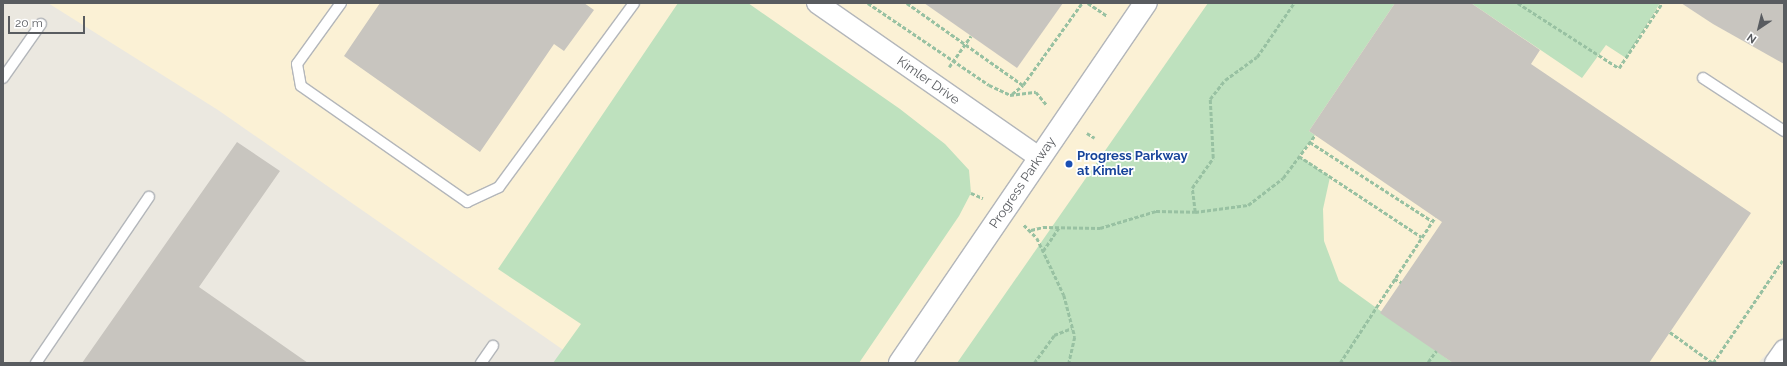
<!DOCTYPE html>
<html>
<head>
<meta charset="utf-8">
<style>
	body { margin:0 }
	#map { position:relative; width:1787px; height:366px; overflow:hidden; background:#ebe8e0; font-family:Raleway,sans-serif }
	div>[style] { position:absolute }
	.commercial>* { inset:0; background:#fbf1d5 }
	.green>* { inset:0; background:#bee1be }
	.building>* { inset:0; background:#c8c5bf }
	.path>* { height:2.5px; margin-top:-1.25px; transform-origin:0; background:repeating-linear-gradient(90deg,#98c1a2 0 4px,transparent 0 6px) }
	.roads { filter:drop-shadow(1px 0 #b3b6ba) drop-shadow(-1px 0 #b3b6ba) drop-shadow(0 1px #b3b6ba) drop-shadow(0 -1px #b3b6ba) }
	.lane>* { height:10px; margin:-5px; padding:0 5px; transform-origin:5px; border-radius:5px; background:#fff }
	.street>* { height:20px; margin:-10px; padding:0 10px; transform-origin:10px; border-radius:10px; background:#fff }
	.secondary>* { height:22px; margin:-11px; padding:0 11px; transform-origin:11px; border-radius:11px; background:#fff }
	.dots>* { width:11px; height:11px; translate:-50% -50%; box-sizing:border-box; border:2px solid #fff; border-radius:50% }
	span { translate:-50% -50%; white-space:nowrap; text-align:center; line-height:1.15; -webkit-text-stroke:3.5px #fff; paint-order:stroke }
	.street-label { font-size:13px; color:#595c60 }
	.transit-label { font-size:13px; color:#164399; font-weight:700 }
	.left { translate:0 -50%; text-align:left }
	.frame { position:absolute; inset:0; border:4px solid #595c60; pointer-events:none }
	.north { position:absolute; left:1739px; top:8px; width:40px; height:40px; -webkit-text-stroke:3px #fff; paint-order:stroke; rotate:215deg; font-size:11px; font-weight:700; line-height:16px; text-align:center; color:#595c60 }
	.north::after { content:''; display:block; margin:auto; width:14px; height:18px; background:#595c60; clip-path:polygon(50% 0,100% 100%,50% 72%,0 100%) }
	.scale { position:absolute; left:8px; top:16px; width:77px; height:18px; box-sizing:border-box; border:2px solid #595c60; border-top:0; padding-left:5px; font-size:12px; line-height:14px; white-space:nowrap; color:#595c60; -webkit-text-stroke:3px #fff; paint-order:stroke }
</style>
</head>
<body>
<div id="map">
	<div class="commercial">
		<i style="clip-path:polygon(48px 3px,1784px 3px,1784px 336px,1758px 363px,582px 363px,218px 110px)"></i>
	</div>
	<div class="green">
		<i style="clip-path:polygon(678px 3px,748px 3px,900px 109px,945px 144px,969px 170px,971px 193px,959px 216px,859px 363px,553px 363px,581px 324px,498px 269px)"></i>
		<i style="clip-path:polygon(1208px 3px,1395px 3px,1309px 131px,1315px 135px,1299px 156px,1330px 177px,1323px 209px,1324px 241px,1339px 281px,1453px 363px,957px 363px)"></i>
		<i style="clip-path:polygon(1471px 3px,1660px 3px,1626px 58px,1606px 45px,1582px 78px)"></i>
	</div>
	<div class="building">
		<i style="clip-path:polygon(380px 3px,584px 3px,594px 10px,564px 51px,554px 44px,480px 152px,344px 56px)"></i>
		<i style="clip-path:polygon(924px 3px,1063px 3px,1017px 68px)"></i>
		<i style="clip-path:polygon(1395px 3px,1471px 3px,1540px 50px,1531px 64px,1751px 213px,1649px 363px,1453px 363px,1380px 313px,1442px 222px,1309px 131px)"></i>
		<i style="clip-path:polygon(1681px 3px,1784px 3px,1784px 64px,1713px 24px)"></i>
		<i style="clip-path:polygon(237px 142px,280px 171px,199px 287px,308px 363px,82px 363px)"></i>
	</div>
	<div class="path">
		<i style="left:868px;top:3px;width:146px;rotate:34.1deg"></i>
		<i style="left:989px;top:85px;width:23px;rotate:25deg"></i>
		<i style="left:1010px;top:95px;width:26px;rotate:-7deg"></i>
		<i style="left:1036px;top:92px;width:17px;rotate:50deg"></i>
		<i style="left:907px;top:3px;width:142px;rotate:35.3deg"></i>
		<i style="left:1088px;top:3px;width:23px;rotate:34deg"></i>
		<i style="left:1518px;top:3px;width:120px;rotate:32.8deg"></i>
		<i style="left:1619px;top:68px;width:78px;rotate:-56.5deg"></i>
		<i style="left:949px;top:67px;width:38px;rotate:-55deg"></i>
		<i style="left:1012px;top:94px;width:14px;rotate:-39deg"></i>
		<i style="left:1023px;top:85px;width:101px;rotate:-54.3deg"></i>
		<i style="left:1087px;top:133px;width:9px;rotate:32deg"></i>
		<i style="left:1310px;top:142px;width:145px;rotate:32.9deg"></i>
		<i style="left:1299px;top:156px;width:147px;rotate:33.4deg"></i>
		<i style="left:971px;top:193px;width:13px;rotate:23deg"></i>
		<i style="left:1195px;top:212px;width:24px;rotate:-97deg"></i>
		<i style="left:1192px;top:188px;width:37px;rotate:-55deg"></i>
		<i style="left:1213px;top:158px;width:59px;rotate:-92.9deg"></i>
		<i style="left:1210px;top:99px;width:24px;rotate:-52deg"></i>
		<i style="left:1225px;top:80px;width:39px;rotate:-36deg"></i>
		<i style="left:1257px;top:57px;width:65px;rotate:-55.6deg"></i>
		<i style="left:1024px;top:225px;width:18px;rotate:45deg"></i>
		<i style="left:1037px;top:238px;width:63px;rotate:64.7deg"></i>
		<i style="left:1064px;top:295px;width:43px;rotate:75.3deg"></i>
		<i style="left:1075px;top:337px;width:27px;rotate:103deg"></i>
		<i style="left:1031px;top:230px;width:12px;rotate:-14deg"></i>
		<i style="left:1043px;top:227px;width:57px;rotate:1deg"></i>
		<i style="left:1100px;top:228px;width:59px;rotate:-16.9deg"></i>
		<i style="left:1156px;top:211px;width:39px;rotate:1deg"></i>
		<i style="left:1195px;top:212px;width:53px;rotate:-7.5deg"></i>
		<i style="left:1248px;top:205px;width:44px;rotate:-37.6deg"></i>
		<i style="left:1283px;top:178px;width:54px;rotate:-53.3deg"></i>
		<i style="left:1043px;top:251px;width:29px;rotate:-56deg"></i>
		<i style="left:1394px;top:279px;width:8px;rotate:23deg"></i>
		<i style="left:1670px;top:332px;width:53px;rotate:35.8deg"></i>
		<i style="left:1713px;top:363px;width:127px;rotate:-55.9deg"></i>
		<i style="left:1428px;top:362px;width:14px;rotate:-54deg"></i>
		<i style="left:1034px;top:363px;width:34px;rotate:-54deg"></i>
		<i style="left:1054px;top:335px;width:19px;rotate:-21deg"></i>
		<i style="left:1340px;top:363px;width:174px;rotate:-56.9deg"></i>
		<i style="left:1419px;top:363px;width:11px"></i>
	</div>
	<div class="roads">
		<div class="lane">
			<i style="left:341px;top:3px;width:75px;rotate:125.8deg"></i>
			<i style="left:297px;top:64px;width:22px;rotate:80deg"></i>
			<i style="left:301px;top:86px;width:203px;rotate:34.9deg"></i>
			<i style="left:467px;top:202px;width:35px;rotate:-25deg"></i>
			<i style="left:499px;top:187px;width:228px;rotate:-53.7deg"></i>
			<i style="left:3px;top:78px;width:66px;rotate:-54.9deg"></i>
			<i style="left:1703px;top:78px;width:97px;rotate:33.2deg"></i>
			<i style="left:36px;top:363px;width:201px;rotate:-55.8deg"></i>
			<i style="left:481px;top:363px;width:21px;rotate:-55deg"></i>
		</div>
		<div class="street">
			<i style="left:817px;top:3px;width:272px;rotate:34.8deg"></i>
			<i style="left:1775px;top:363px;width:16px;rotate:-55deg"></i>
		</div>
		<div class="secondary">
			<i style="left:900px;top:363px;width:436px;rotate:-55.7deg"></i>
		</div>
	</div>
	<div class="dots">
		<i style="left:1069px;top:164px;background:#1a4fb4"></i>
	</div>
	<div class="street-label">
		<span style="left:928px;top:81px;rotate:35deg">Kimler Drive</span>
		<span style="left:1023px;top:183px;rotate:-56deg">Progress Parkway</span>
	</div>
	<div class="transit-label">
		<span class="left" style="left:1077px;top:164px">Progress Parkway<br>at Kimler</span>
	</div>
	<div class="frame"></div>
	<div class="north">N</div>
	<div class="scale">20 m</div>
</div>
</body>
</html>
